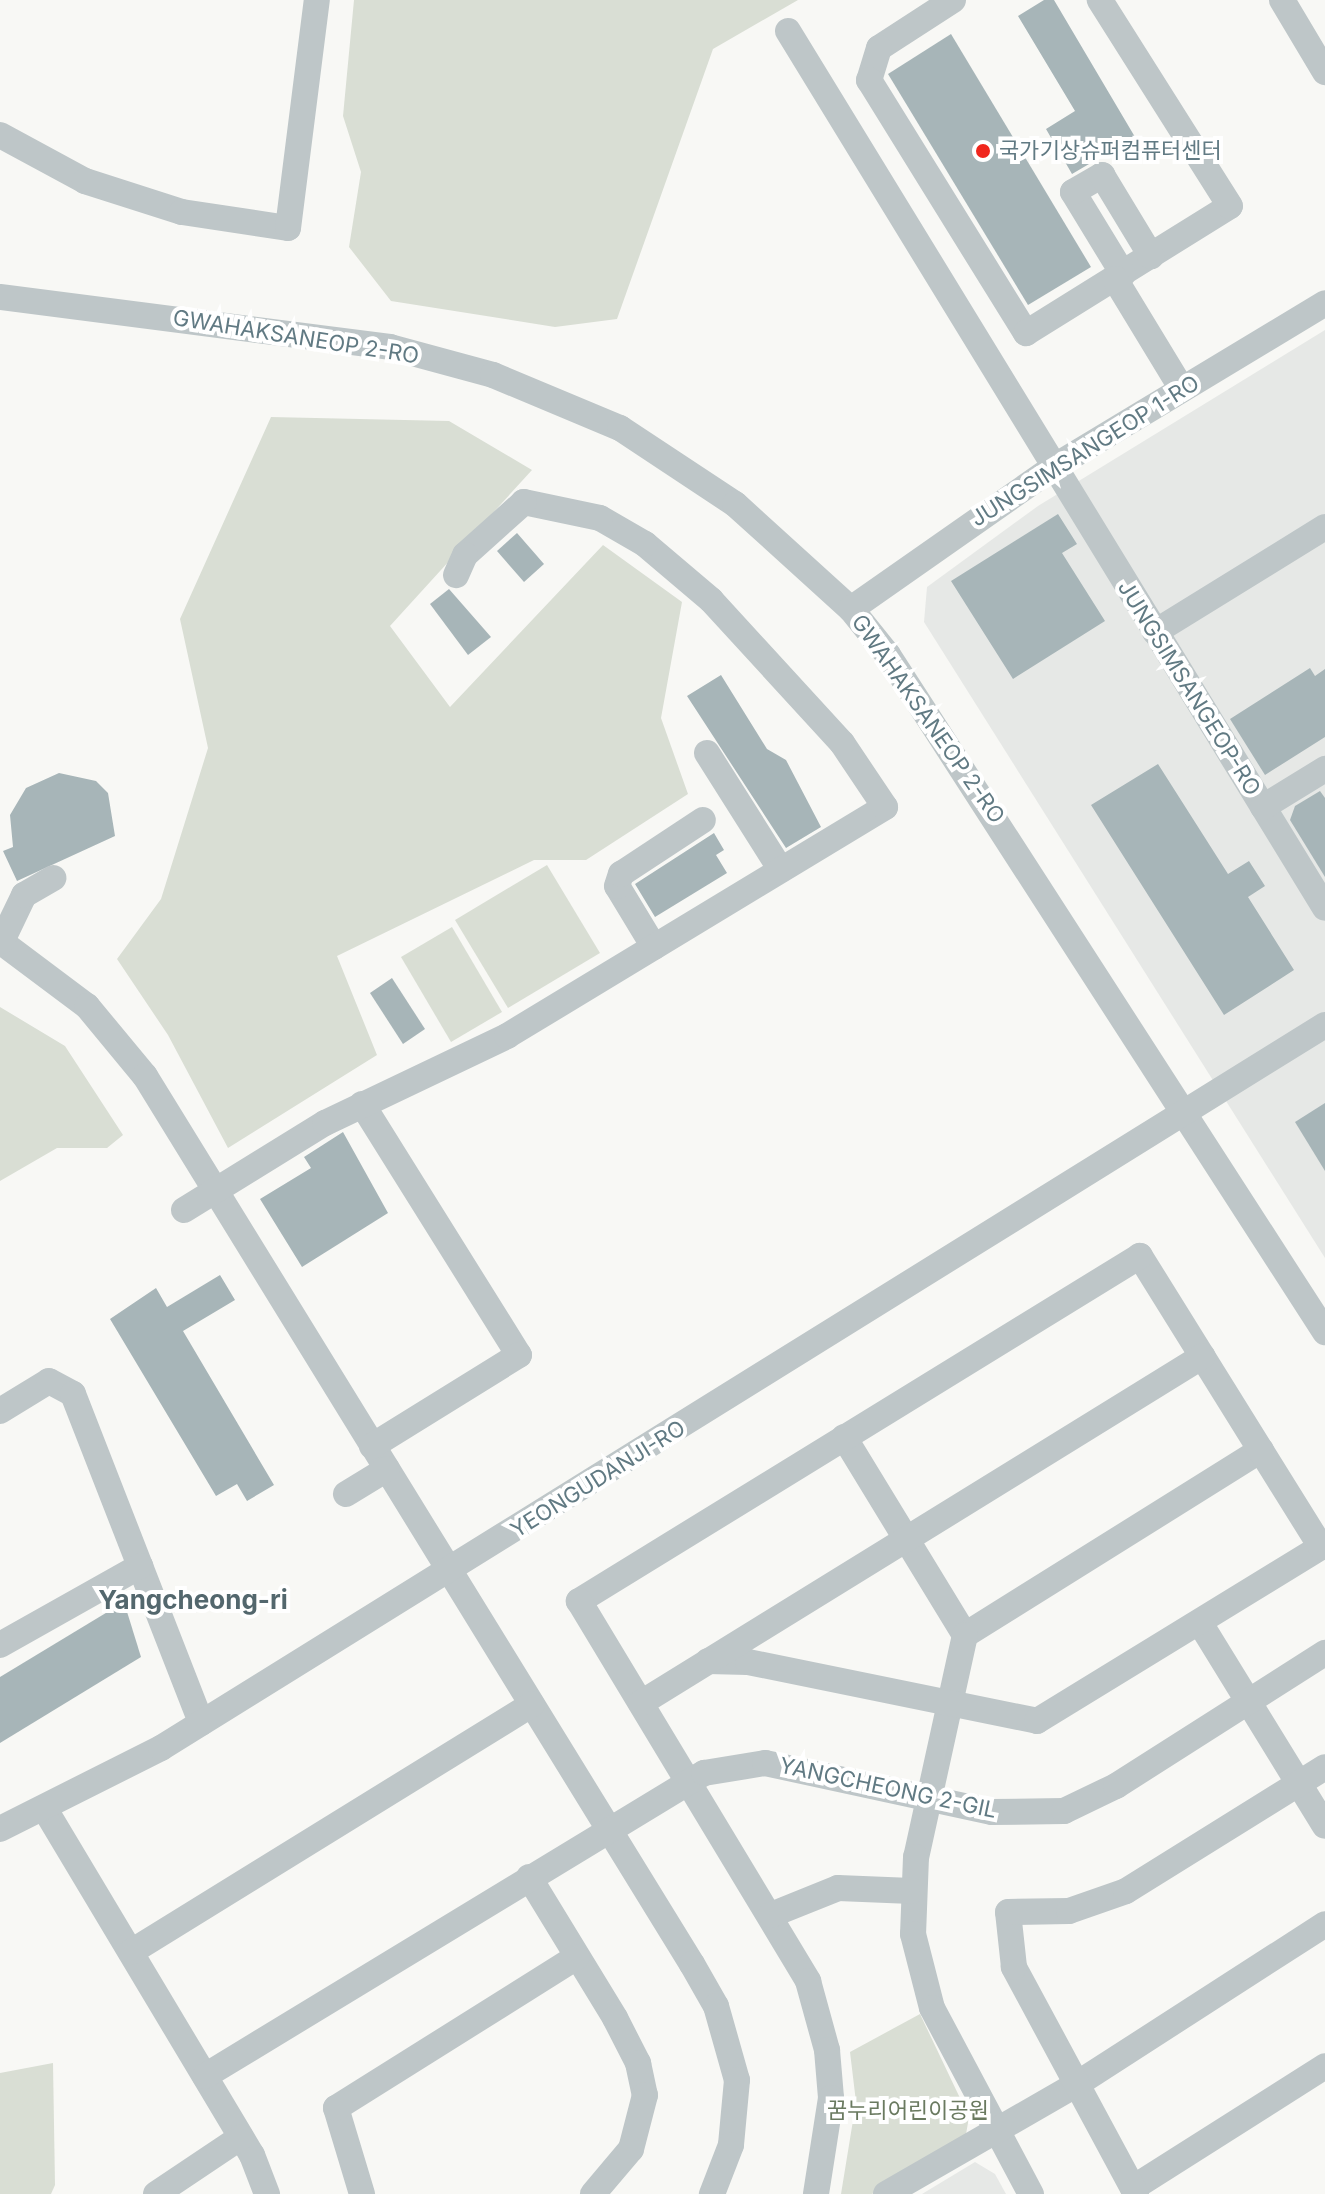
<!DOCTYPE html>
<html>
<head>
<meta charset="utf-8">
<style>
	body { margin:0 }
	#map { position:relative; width:1325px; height:2194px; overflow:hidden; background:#f8f8f5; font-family:Inter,"Noto Sans KR",sans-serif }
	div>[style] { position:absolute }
	.built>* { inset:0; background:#e6e8e6 }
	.green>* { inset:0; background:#d9ded4 }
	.building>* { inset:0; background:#a7b5b8 }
	.minor>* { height:26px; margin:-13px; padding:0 13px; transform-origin:13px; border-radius:13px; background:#bec6c8 }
	.dots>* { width:22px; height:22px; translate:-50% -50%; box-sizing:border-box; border:4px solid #fff; border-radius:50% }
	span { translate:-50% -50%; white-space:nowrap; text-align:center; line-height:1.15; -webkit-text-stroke:8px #fff; paint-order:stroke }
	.poi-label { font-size:22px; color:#617a83 }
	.left { translate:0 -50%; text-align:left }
	.street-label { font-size:22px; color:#617a83 }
	.park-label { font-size:22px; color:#6a7a60 }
	.quarter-label { font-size:26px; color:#53676d; font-weight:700 }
</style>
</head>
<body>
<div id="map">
	<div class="built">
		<i style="clip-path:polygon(1325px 330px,1325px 1258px,924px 622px,927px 587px,1038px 506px)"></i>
		<i style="clip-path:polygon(975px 2162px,995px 2174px,1006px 2194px,922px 2194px)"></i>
	</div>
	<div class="green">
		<i style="clip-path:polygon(354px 0,798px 0,713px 49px,617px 319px,555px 327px,391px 301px,349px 247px,361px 172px,343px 116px)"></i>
		<i style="clip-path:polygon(271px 417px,449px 421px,532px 470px,390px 626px,450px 707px,603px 545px,682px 602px,661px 718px,688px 794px,586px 860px,534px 860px,337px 956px,377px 1055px,228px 1148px,168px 1035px,117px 959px,161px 899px,208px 748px,180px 619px)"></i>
		<i style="clip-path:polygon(547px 865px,600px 953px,508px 1008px,455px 920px)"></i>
		<i style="clip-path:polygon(452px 927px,502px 1012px,451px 1042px,401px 957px)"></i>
		<i style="clip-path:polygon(0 1007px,65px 1046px,123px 1135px,107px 1148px,57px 1148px,0 1181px)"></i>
		<i style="clip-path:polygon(920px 2014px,969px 2117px,965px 2140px,872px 2194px,841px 2194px,856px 2102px,850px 2052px)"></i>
		<i style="clip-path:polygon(53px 2063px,55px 2185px,51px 2194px,0 2194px,0 2073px)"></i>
	</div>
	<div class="building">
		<i style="clip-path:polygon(1044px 0,1054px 0,1135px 137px,1072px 174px,1046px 129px,1075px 111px,1018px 16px)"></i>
		<i style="clip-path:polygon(951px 34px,1091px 267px,1028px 305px,888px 74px)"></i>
		<i style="clip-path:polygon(1058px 514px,1077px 544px,1062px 553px,1105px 621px,1013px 679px,951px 581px)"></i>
		<i style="clip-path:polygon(517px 533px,544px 564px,524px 582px,497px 551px)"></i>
		<i style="clip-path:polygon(449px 589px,491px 637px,468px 655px,430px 604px)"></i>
		<i style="clip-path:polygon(1310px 668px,1315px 676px,1325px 669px,1325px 737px,1265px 775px,1230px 719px)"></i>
		<i style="clip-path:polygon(721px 675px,767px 749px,786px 760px,821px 827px,786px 848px,687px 696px)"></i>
		<i style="clip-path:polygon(1158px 764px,1228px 874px,1249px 861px,1265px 886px,1248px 897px,1294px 970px,1224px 1015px,1091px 805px)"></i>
		<i style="clip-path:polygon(59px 773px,96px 781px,108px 793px,115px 836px,17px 881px,3px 851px,13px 847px,10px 815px,26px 788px)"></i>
		<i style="clip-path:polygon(1320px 791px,1325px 798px,1325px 877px,1290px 820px,1295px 806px)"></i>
		<i style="clip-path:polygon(714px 833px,724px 850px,716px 855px,727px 873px,655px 917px,635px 884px)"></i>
		<i style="clip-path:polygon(392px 978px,425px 1029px,403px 1044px,370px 993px)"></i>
		<i style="clip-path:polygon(1325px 1103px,1325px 1171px,1295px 1122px)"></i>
		<i style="clip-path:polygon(343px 1132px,388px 1213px,302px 1267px,260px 1199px,311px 1168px,304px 1157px)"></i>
		<i style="clip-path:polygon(220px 1275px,235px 1300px,183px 1331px,274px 1485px,247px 1501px,237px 1484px,216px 1496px,110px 1319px,156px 1288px,167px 1307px)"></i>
		<i style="clip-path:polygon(124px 1602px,141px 1657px,0 1743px,0 1677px)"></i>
	</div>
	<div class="minor">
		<i style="left:953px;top:0;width:88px;rotate:147deg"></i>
		<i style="left:879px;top:48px;width:34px;rotate:107deg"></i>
		<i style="left:869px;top:80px;width:298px;rotate:58.2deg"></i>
		<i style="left:1026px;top:333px;width:240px;rotate:-31.9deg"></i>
		<i style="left:1230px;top:206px;width:244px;rotate:-122.3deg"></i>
		<i style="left:1282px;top:0;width:84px;rotate:59.2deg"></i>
		<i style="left:788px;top:31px;width:1028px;rotate:58.52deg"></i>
		<i style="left:0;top:135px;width:97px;rotate:28.4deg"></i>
		<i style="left:85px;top:181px;width:102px;rotate:17.7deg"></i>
		<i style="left:182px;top:212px;width:107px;rotate:8.6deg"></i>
		<i style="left:288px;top:228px;width:230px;rotate:-82.8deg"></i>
		<i style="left:1123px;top:274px;width:96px;rotate:-121.4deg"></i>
		<i style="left:1073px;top:192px;width:34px;rotate:-30deg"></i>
		<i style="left:1102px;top:175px;width:95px;rotate:58.8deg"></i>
		<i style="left:1115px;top:279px;width:129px;rotate:58.7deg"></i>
		<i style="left:0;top:297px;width:393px;rotate:7.3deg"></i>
		<i style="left:390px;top:347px;width:107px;rotate:15.2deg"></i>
		<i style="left:493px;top:375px;width:138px;rotate:22.7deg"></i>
		<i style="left:620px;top:428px;width:138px;rotate:33.5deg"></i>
		<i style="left:735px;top:504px;width:156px;rotate:42.2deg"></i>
		<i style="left:851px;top:609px;width:59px;rotate:51.2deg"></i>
		<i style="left:888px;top:655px;width:806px;rotate:57.16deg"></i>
		<i style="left:851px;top:609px;width:246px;rotate:-35deg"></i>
		<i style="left:1052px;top:468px;width:319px;rotate:-31.1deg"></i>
		<i style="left:1155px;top:632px;width:200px;rotate:-31.7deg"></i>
		<i style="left:707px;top:753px;width:138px;rotate:57.7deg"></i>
		<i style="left:1263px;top:807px;width:73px;rotate:-31.5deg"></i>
		<i style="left:0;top:941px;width:109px;rotate:36.8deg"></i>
		<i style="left:87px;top:1006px;width:91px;rotate:50.4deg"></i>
		<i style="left:145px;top:1076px;width:1043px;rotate:58.37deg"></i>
		<i style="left:692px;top:1964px;width:48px;rotate:60.3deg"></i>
		<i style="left:716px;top:2006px;width:77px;rotate:74.2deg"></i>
		<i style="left:737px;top:2080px;width:65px;rotate:95.3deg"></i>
		<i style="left:731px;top:2145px;width:53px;rotate:111.2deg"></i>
		<i style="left:2px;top:941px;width:51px;rotate:-64.4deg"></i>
		<i style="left:24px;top:895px;width:34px;rotate:-30deg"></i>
		<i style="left:654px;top:947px;width:71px;rotate:-121.2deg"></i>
		<i style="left:617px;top:886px;width:13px;rotate:-72deg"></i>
		<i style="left:621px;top:874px;width:98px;rotate:-33.4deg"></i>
		<i style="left:362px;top:1104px;width:296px;rotate:58deg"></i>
		<i style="left:519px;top:1355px;width:173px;rotate:148.2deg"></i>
		<i style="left:184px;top:1210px;width:166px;rotate:-31.7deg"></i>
		<i style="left:325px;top:1123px;width:202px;rotate:-25.5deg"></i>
		<i style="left:507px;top:1036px;width:442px;rotate:-31.2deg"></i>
		<i style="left:885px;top:807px;width:77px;rotate:-123.9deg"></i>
		<i style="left:842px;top:743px;width:194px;rotate:-132.5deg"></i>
		<i style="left:711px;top:600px;width:87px;rotate:-139.7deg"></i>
		<i style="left:645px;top:544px;width:52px;rotate:-150deg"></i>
		<i style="left:600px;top:518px;width:78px;rotate:-168.1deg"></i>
		<i style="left:524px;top:502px;width:79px;rotate:138.1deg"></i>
		<i style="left:465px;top:555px;width:22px;rotate:114deg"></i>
		<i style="left:0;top:1411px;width:57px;rotate:-31.5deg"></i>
		<i style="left:49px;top:1381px;width:27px;rotate:28deg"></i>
		<i style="left:73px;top:1394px;width:353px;rotate:68.7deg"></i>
		<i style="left:844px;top:1437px;width:232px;rotate:58.6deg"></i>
		<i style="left:965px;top:1635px;width:349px;rotate:-32deg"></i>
		<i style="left:346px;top:1494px;width:48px;rotate:-31.4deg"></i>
		<i style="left:1200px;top:1623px;width:238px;rotate:58.4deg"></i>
		<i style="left:965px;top:1635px;width:227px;rotate:102.4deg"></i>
		<i style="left:916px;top:1857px;width:77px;rotate:92.2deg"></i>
		<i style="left:913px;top:1934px;width:76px;rotate:75.6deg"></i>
		<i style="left:932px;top:2008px;width:211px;rotate:62deg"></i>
		<i style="left:0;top:1645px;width:161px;rotate:-29.4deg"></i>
		<i style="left:708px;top:1661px;width:40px;rotate:1.4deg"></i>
		<i style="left:748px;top:1662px;width:295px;rotate:11.5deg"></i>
		<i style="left:1037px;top:1721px;width:333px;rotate:-31.5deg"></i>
		<i style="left:1321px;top:1547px;width:343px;rotate:-121.9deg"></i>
		<i style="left:1140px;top:1256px;width:659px;rotate:148.41deg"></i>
		<i style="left:579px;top:1601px;width:444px;rotate:58.9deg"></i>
		<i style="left:808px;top:1981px;width:72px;rotate:74.6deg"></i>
		<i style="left:827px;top:2050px;width:48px;rotate:85.2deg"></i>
		<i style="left:831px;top:2098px;width:97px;rotate:98.9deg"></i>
		<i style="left:641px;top:1703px;width:660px;rotate:-31.69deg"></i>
		<i style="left:46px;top:1811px;width:401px;rotate:59.1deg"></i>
		<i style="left:252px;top:2155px;width:42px;rotate:69deg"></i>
		<i style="left:0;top:1829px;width:180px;rotate:-26.7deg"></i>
		<i style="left:161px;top:1748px;width:1370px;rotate:-31.85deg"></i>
		<i style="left:529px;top:1877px;width:165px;rotate:58.6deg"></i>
		<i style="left:615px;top:2018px;width:51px;rotate:62.9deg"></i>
		<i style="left:638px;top:2063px;width:33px;rotate:78deg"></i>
		<i style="left:645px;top:2095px;width:56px;rotate:104.5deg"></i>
		<i style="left:631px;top:2149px;width:59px;rotate:130.2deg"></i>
		<i style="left:771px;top:1915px;width:72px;rotate:-21.9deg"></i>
		<i style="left:838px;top:1888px;width:74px;rotate:2.3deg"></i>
		<i style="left:131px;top:1952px;width:471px;rotate:-31.7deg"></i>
		<i style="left:205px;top:2076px;width:584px;rotate:-31.27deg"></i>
		<i style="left:704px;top:1773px;width:62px;rotate:-9.3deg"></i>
		<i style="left:765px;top:1763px;width:232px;rotate:12.2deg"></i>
		<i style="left:992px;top:1812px;width:72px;rotate:-0.8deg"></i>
		<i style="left:1064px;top:1811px;width:58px;rotate:-25.7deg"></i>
		<i style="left:1116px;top:1786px;width:248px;rotate:-32.5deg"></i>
		<i style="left:1133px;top:2188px;width:227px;rotate:-32.4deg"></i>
		<i style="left:156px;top:2194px;width:102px;rotate:-33.8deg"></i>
		<i style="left:362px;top:2194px;width:90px;rotate:-106.8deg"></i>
		<i style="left:336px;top:2108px;width:284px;rotate:-32.1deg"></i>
		<i style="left:886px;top:2194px;width:220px;rotate:-29.9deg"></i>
		<i style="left:1077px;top:2084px;width:295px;rotate:-32.8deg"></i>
		<i style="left:1136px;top:2194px;width:258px;rotate:-118.3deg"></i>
		<i style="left:1014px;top:1967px;width:55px;rotate:-96.2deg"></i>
		<i style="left:1008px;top:1912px;width:61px;rotate:-0.9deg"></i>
		<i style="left:1069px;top:1911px;width:60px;rotate:-19.3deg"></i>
		<i style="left:1126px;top:1891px;width:234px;rotate:-31.9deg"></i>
	</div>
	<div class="dots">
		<i style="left:983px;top:151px;background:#f0261d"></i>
	</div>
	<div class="poi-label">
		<span class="left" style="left:999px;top:151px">국가기상슈퍼컴퓨터센터</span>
	</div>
	<div class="street-label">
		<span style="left:296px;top:337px;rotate:9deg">GWAHAKSANEOP 2-RO</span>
		<span style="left:1085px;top:451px;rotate:-32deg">JUNGSIMSANGEOP 1-RO</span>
		<span style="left:1189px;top:688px;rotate:58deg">JUNGSIMSANGEOP-RO</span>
		<span style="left:928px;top:719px;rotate:55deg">GWAHAKSANEOP 2-RO</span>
		<span style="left:598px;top:1479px;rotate:-32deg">YEONGUDANJI-RO</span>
		<span style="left:888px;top:1788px;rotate:12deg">YANGCHEONG 2-GIL</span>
	</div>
	<div class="park-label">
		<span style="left:908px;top:2111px">꿈누리어린이공원</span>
	</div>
	<div class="quarter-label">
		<span style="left:193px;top:1600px">Yangcheong-ri</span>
	</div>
</div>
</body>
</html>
